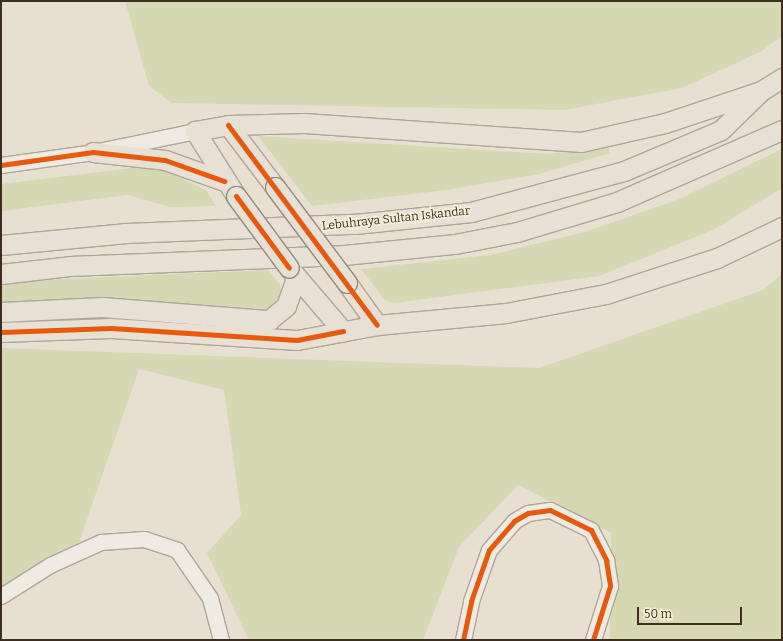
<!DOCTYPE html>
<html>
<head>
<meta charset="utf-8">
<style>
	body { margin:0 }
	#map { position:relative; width:783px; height:641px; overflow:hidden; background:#e7e0d1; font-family:Bitter,serif }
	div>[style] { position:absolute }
	.green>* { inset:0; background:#d6d7b3 }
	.roads { filter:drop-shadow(1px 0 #ada599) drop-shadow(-1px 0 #ada599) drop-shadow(0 1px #ada599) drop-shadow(0 -1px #ada599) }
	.minor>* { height:15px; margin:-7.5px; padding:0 7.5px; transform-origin:7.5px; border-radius:7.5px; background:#efebe3 }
	.major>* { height:19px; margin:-9.5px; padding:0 9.5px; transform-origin:9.5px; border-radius:9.5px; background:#e6e1d4 }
	.bridges { filter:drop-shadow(1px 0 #928b80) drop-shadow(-1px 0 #928b80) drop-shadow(0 1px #928b80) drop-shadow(0 -1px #928b80) }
	.major-bridge>* { height:19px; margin:-9.5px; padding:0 9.5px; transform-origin:9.5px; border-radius:9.5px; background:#e6e1d4 }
	.cycleway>* { height:5px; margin:-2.5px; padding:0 2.5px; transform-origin:2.5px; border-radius:2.5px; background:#e8590c }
	span { translate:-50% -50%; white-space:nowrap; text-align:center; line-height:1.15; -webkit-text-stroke:3px #f7eed8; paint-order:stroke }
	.street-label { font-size:12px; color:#3d2e20 }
	.frame { position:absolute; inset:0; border:2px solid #3d2e20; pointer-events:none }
	.scale { position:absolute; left:637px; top:607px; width:105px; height:18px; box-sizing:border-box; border:2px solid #3d2e20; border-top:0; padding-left:5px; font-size:12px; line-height:14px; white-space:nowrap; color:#3d2e20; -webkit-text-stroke:3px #f7eed8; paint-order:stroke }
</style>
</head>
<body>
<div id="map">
	<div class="green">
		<i style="clip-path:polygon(125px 1px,782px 1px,782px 36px,760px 52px,682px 88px,564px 110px,172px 103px,149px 86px)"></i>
		<i style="clip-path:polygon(258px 136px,548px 154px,608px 147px,610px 153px,539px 174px,447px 190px,312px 206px)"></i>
		<i style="clip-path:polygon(782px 149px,782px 188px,715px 229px,599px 276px,394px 303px,385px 300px,361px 269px,490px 255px,585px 232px,677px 200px)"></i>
		<i style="clip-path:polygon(140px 167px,162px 169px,206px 190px,216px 206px,170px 207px,128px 195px,1px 211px,1px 184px)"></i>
		<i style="clip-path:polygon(268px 270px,281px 286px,280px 296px,274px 305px,260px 311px,1px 305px,1px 284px,17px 281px)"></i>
		<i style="clip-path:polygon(782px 274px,782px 640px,610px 640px,611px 533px,518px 485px,459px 547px,423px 640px,249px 640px,207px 553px,241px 515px,224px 390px,139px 369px,74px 557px,1px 601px,1px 348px,539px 368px,763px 290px)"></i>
	</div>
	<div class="roads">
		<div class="minor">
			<i style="left:1px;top:165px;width:93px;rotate:-8deg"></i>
			<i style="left:93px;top:152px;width:104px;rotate:-11.6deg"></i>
			<i style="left:1px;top:596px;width:58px;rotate:-32.3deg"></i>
			<i style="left:50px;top:565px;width:56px;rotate:-24.3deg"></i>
			<i style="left:101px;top:542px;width:43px;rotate:-4deg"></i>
			<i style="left:144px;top:539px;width:35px;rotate:18deg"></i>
			<i style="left:177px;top:550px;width:58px;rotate:55.5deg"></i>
			<i style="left:210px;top:598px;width:43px;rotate:75.3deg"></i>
			<i style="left:463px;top:640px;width:40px;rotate:-78deg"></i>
			<i style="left:471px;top:601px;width:54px;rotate:-70.6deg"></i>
			<i style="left:489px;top:550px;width:38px;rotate:-49deg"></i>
			<i style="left:514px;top:521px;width:16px;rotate:-30deg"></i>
			<i style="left:528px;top:513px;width:22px;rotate:-8deg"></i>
			<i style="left:550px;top:510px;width:46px;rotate:26deg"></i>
			<i style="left:591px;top:530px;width:34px;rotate:63deg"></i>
			<i style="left:606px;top:560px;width:26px;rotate:81deg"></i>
			<i style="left:610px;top:586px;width:57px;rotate:107.5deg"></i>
		</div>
		<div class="major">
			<i style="left:228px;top:125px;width:78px;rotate:52.8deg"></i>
			<i style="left:93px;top:152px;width:72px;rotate:6.3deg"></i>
			<i style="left:165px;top:160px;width:63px;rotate:19.6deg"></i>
			<i style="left:236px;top:196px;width:77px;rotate:-122.2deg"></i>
			<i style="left:195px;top:131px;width:34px;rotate:-10deg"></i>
			<i style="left:228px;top:125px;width:76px;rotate:-1.5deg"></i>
			<i style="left:304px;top:123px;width:278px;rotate:3.9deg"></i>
			<i style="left:581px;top:142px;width:86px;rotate:-12.7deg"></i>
			<i style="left:665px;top:123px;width:98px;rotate:-18.4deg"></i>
			<i style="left:1px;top:245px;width:126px;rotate:-5.5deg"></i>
			<i style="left:126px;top:233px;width:229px;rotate:-2.3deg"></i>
			<i style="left:355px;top:224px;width:117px;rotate:-5.9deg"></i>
			<i style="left:471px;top:212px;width:158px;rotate:-15deg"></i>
			<i style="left:624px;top:171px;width:105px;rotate:-22.9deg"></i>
			<i style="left:721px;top:130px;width:56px;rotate:-44.3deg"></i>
			<i style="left:761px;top:91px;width:25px;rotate:-32deg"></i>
			<i style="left:290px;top:269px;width:82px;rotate:49.5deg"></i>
			<i style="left:1px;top:274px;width:69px;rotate:-6.6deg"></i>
			<i style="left:70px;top:266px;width:274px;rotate:-2.3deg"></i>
			<i style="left:344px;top:255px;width:112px;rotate:-5.7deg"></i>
			<i style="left:455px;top:244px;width:63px;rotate:-11deg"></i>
			<i style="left:517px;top:232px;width:104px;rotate:-16.7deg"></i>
			<i style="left:617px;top:202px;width:180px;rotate:-23.6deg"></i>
			<i style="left:347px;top:283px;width:52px;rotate:54.5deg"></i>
			<i style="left:1px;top:312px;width:101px;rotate:-2.8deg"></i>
			<i style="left:102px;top:307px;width:168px;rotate:4.5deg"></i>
			<i style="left:269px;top:320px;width:22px;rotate:-39deg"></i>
			<i style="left:286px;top:306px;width:30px;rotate:-70deg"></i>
			<i style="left:1px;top:332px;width:110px;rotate:-2.1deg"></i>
			<i style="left:111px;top:328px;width:186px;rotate:3.7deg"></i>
			<i style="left:297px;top:340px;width:81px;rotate:-10.6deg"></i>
			<i style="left:377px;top:325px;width:130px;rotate:-5.3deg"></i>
			<i style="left:506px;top:313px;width:102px;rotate:-10.8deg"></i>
			<i style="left:606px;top:294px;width:117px;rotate:-18deg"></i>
			<i style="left:717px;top:258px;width:72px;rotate:-25.5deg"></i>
		</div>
	</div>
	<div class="bridges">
		<div class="major-bridge">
			<i style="left:275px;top:187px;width:120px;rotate:53.1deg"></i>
			<i style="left:236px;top:196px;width:89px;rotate:53.6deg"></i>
		</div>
	</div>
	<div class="cycleway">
		<i style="left:228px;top:125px;width:249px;rotate:53.3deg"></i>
		<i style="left:1px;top:165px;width:93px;rotate:-8deg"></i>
		<i style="left:93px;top:152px;width:72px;rotate:6.3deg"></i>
		<i style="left:165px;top:160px;width:63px;rotate:19.6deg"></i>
		<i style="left:236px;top:196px;width:89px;rotate:53.6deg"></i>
		<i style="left:1px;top:332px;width:110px;rotate:-2.1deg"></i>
		<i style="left:111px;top:328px;width:186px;rotate:3.7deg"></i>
		<i style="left:297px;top:340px;width:47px;rotate:-11.1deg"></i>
		<i style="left:463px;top:640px;width:40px;rotate:-78deg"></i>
		<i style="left:471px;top:601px;width:54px;rotate:-70.6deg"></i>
		<i style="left:489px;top:550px;width:38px;rotate:-49deg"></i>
		<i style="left:514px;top:521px;width:16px;rotate:-30deg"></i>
		<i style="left:528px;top:513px;width:22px;rotate:-8deg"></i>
		<i style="left:550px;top:510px;width:46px;rotate:26deg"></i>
		<i style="left:591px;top:530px;width:34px;rotate:63deg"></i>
		<i style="left:606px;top:560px;width:26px;rotate:81deg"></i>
		<i style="left:610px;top:586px;width:57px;rotate:107.5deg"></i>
	</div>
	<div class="street-label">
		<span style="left:396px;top:219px;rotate:-6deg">Lebuhraya Sultan Iskandar</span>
	</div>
	<div class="frame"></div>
	<div class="scale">50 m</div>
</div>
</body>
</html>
